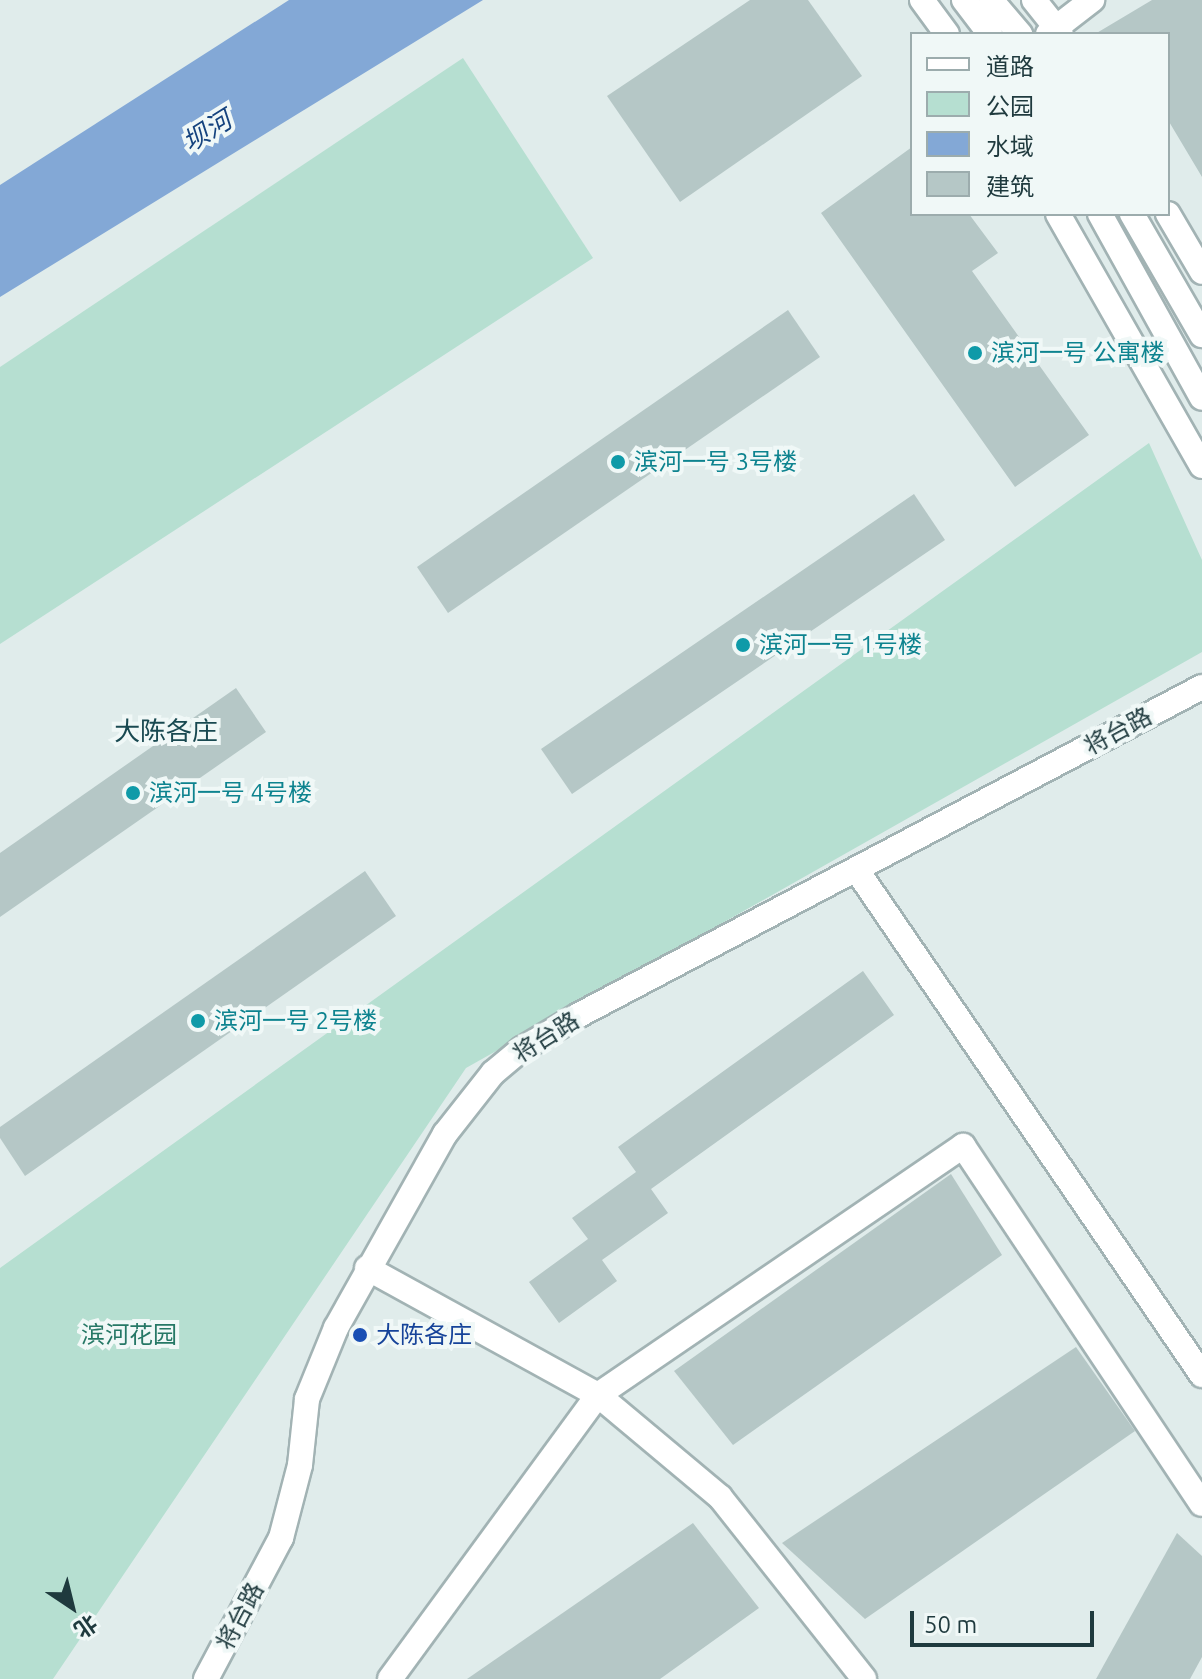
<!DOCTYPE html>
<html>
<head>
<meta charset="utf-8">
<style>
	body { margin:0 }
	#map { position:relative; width:1202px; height:1679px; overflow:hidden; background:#e0eceb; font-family:Ubuntu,"Noto Sans SC",sans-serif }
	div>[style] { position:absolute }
	.green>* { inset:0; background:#b6dfd1 }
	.water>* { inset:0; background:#83a8d6 }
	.building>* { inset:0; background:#b5c7c6 }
	.roads { filter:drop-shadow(2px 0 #a2b3b4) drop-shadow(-2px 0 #a2b3b4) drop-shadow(0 2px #a2b3b4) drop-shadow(0 -2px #a2b3b4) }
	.minor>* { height:24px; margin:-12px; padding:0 12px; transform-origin:12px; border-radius:12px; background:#fff }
	.tertiary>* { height:24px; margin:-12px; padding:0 12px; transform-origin:12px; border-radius:12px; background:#fff }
	.secondary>* { height:24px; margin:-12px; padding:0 12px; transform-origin:12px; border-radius:12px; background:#fff }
	.dots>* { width:22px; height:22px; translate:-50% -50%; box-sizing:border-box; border:4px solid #f0f8f7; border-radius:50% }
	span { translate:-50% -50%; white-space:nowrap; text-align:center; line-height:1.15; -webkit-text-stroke:8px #f0f8f7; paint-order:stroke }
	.culture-label { font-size:24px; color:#0d838f }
	.left { translate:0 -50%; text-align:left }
	.street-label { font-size:24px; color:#1f3a3e }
	.park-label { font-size:24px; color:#267866 }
	.transit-label { font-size:24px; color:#164399 }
	.water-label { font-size:26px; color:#15437e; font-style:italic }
	.neighbourhood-label { font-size:26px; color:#194951 }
	.legend { position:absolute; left:910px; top:32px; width:260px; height:184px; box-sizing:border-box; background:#f0f8f7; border:2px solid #9cacad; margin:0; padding:10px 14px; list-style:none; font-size:24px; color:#1f3a3e }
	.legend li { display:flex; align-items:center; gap:16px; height:40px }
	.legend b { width:40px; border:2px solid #9cacad }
	.north { position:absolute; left:32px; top:1567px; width:80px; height:80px; -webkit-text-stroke:6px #f0f8f7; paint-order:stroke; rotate:145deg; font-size:22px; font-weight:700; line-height:32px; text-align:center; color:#1f3a3e }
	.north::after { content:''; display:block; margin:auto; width:28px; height:36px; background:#1f3a3e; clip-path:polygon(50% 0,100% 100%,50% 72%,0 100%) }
	.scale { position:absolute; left:910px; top:1611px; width:184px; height:36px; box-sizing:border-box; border:4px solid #1f3a3e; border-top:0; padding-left:10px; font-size:24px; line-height:28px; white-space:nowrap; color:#1f3a3e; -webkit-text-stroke:6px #f0f8f7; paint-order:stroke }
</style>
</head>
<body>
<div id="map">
	<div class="green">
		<i style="clip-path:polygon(463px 58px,593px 258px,0 644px,0 367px)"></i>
		<i style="clip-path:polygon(1149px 443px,1202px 560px,1202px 652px,466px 1068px,53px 1679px,0 1679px,0 1268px)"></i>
	</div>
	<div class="water">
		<i style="clip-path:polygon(289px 0,483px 0,0 297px,0 185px)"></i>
	</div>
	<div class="building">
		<i style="clip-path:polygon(750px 0,808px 0,862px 76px,680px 202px,607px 96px)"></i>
		<i style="clip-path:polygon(1152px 0,1202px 0,1202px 177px,1168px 120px,1168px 34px,1095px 34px)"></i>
		<i style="clip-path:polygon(912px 147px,912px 214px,969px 214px,998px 253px,972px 271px,1089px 435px,1015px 487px,821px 213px)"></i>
		<i style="clip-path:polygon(788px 310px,820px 357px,448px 613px,417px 567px)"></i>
		<i style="clip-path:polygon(914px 494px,945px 540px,572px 794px,541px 749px)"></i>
		<i style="clip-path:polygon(236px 688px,266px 732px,0 917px,0 853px)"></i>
		<i style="clip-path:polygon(365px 871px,396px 916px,25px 1176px,0 1138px,0 1127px)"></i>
		<i style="clip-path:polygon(863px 971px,894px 1015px,651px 1189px,668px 1213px,602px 1260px,617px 1281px,559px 1323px,529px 1282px,588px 1239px,572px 1218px,636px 1172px,618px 1147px)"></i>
		<i style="clip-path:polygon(951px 1174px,1002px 1255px,733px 1445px,674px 1371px)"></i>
		<i style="clip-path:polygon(1076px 1347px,1135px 1431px,865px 1619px,782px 1543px)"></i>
		<i style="clip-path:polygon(693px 1523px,759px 1608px,660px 1679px,467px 1679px)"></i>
		<i style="clip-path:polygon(1177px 1533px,1202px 1556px,1202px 1657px,1190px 1679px,1096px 1679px)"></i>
	</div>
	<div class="roads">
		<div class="minor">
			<i style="left:922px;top:0;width:42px;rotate:53.7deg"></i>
			<i style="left:1034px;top:0;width:43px;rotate:51.5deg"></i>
			<i style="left:1048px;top:34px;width:56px;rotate:-37.7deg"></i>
			<i style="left:1058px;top:214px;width:290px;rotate:60.3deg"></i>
			<i style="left:1168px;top:214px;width:67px;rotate:59.6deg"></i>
			<i style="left:856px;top:869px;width:613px;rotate:55.64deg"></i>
			<i style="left:367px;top:1268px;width:264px;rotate:28.8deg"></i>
			<i style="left:598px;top:1395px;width:159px;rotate:39.9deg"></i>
			<i style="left:720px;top:1497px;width:232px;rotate:51.6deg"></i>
			<i style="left:390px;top:1679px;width:352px;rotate:-53.8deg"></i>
			<i style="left:598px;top:1395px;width:442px;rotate:-34.3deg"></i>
			<i style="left:963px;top:1146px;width:430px;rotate:56.3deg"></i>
		</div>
		<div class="tertiary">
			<i style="left:964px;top:0;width:43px;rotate:52.6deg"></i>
			<i style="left:991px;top:0;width:45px;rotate:49.5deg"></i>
			<i style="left:1100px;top:214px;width:210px;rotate:61deg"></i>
			<i style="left:1132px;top:214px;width:140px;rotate:60deg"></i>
		</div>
		<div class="secondary">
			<i style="left:206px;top:1679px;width:160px;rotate:-62deg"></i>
			<i style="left:281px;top:1538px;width:75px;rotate:-75.4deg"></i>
			<i style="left:300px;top:1465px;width:66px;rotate:-83.9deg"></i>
			<i style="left:307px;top:1399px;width:77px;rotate:-67.8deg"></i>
			<i style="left:336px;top:1328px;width:223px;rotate:-60.7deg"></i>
			<i style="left:445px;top:1134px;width:78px;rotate:-51.8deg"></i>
			<i style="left:493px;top:1073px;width:38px;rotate:-40deg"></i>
			<i style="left:522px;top:1049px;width:66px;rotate:-30.8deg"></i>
			<i style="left:579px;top:1015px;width:704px;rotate:-27.77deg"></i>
		</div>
	</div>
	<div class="dots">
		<i style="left:975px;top:353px;background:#0f9aa8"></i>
		<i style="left:618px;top:462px;background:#0f9aa8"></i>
		<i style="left:743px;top:645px;background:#0f9aa8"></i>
		<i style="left:133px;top:793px;background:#0f9aa8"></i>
		<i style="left:198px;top:1021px;background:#0f9aa8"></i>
		<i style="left:360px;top:1335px;background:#1a4fb4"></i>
	</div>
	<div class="culture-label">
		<span class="left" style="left:991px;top:353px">滨河一号 公寓楼</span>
		<span class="left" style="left:634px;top:462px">滨河一号 3号楼</span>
		<span class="left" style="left:759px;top:645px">滨河一号 1号楼</span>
		<span class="left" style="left:149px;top:793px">滨河一号 4号楼</span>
		<span class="left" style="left:214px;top:1021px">滨河一号 2号楼</span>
	</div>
	<div class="street-label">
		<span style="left:1118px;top:731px;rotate:-28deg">将台路</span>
		<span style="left:546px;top:1037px;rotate:-32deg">将台路</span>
		<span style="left:240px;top:1616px;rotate:-62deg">将台路</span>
	</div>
	<div class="park-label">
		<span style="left:129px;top:1335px">滨河花园</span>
	</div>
	<div class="transit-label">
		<span class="left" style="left:376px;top:1335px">大陈各庄</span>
	</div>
	<div class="water-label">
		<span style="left:207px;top:131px;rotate:-32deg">坝河</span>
	</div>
	<div class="neighbourhood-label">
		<span style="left:166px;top:731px">大陈各庄</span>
	</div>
	<ul class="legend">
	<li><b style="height:10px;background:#fff"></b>道路</li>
	<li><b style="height:22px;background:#b6dfd1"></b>公园</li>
	<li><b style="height:22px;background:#83a8d6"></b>水域</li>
	<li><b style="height:22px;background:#b5c7c6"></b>建筑</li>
	</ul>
	<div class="north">北</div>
	<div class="scale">50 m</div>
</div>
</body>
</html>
